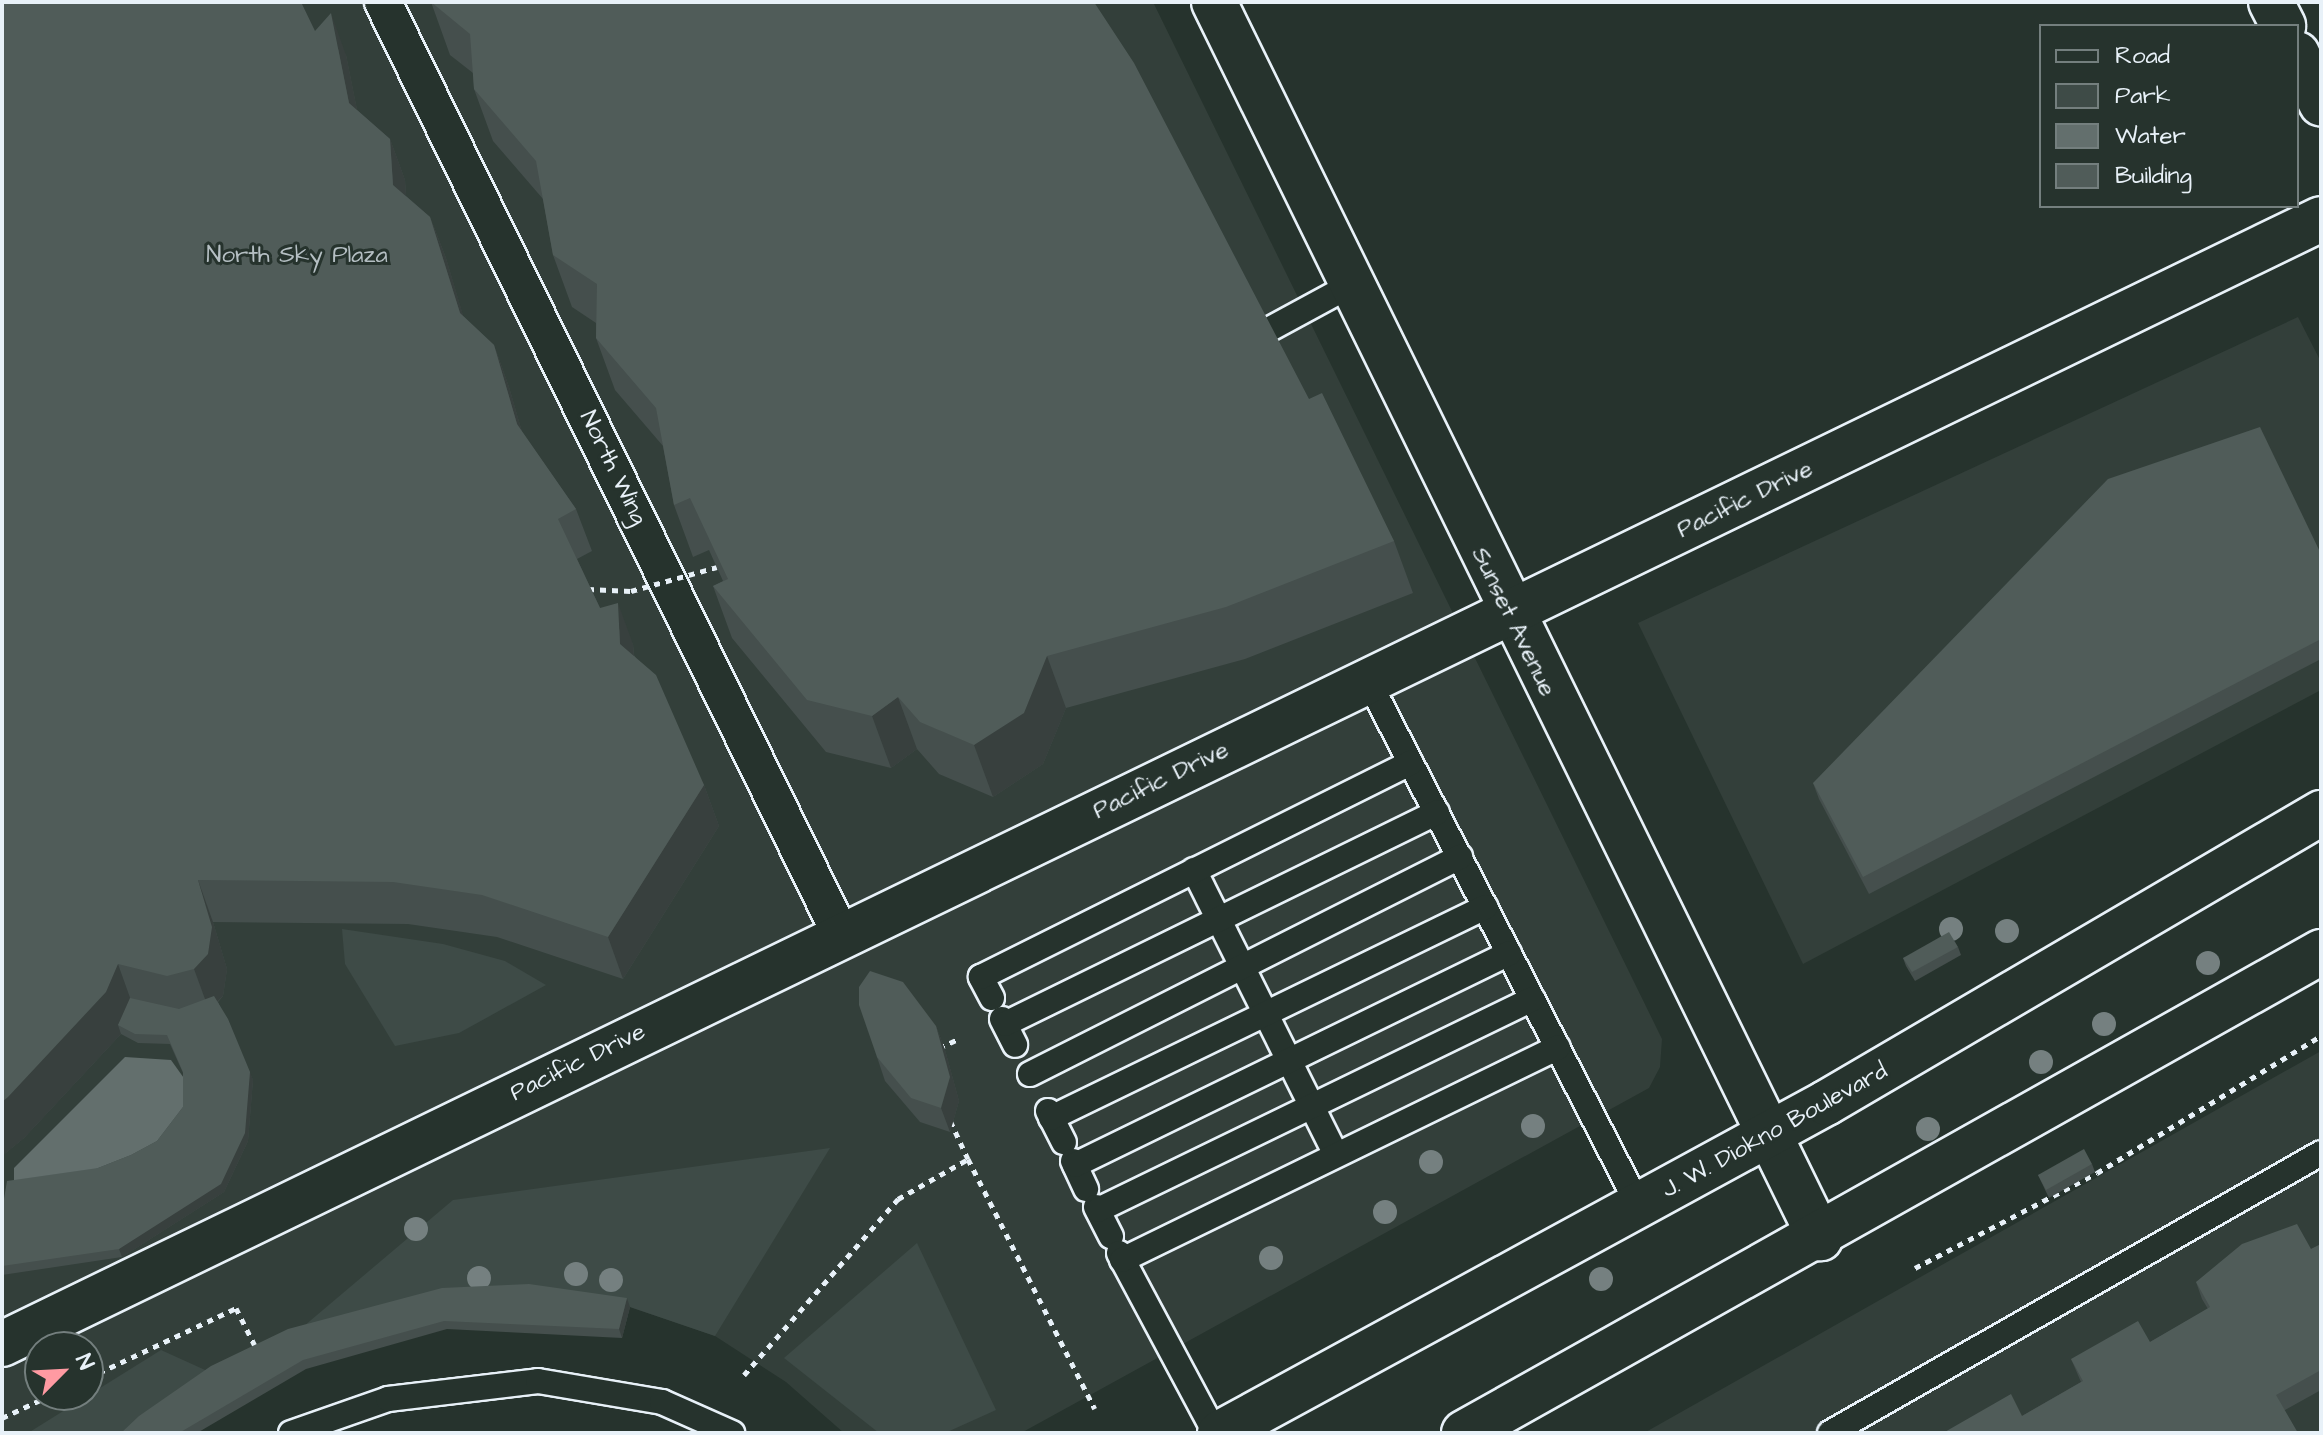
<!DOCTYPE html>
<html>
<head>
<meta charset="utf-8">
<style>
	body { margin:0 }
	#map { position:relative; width:2323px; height:1435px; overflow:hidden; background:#26332d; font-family:"Architects Daughter",sans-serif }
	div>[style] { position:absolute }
	.built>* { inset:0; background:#333f3a }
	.green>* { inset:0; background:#3e4b47 }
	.water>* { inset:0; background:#636f6d }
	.path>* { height:5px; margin-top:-2.5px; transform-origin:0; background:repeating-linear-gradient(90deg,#e8f1f8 0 6px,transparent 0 12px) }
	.roads { filter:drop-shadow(2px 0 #e8f1f8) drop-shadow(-2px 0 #e8f1f8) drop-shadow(0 2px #e8f1f8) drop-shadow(0 -2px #e8f1f8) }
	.service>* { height:24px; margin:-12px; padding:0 12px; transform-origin:12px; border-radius:12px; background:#26332d }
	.pedestrian>* { height:36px; margin:-18px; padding:0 18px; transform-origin:18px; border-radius:18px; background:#26332d }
	.minor>* { height:44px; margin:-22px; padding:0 22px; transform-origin:22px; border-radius:22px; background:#26332d }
	.tertiary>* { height:44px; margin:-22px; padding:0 22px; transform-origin:22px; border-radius:22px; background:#26332d }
	.path-bridge>* { height:5px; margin-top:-2.5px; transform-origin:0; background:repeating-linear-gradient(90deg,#e8f1f8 0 6px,transparent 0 12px) }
	.trees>* { width:24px; height:24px; margin:-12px; border-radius:50%; background:#758080 }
	.wall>* { inset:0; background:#454f4d }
	.shaded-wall>* { inset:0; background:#38403e }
	.building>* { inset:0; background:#505c59 }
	span { translate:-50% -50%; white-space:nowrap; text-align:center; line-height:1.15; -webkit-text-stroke:6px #26332d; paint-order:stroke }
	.park-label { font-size:24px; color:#b5bfc3 }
	.street-label { font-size:24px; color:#e8f1f8 }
	.frame { position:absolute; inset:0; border:4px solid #e8f1f8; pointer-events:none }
	.legend { position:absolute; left:2039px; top:24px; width:260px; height:184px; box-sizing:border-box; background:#26332d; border:2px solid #747f7e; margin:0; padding:10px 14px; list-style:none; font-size:24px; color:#e8f1f8 }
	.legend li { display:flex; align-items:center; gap:16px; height:40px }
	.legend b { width:40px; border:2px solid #747f7e }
	.north { position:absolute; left:24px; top:1331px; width:80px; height:80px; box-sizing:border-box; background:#26332d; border:2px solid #747f7e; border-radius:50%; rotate:66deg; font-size:22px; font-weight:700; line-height:32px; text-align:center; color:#e8f1f8 }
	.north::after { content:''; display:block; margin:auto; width:28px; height:36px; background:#ff9aa2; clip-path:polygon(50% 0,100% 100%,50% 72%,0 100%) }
</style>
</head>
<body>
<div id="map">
	<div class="built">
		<i style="clip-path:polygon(evenodd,2px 2px,1153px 2px,1662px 1039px,1660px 1067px,1649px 1088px,1021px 1433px,844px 1433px,786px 1382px,715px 1336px,630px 1307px,445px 1296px,133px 1433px,2px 1433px,2px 2px,40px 1347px,88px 1347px,88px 1395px,40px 1395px,40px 1347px)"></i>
		<i style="clip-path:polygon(2298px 317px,2321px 362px,2321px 690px,1803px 964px,1638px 623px)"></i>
		<i style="clip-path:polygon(2321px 1051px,2321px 1433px,1644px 1433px)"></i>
	</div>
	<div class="green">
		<i style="clip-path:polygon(342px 929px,443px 944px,505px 961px,546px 985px,459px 1033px,395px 1046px,345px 964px)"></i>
		<i style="clip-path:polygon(830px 1148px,715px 1336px,630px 1307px,291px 1337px,453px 1200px)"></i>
		<i style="clip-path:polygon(917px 1243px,996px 1410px,945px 1433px,879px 1433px,784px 1358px)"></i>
		<i style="clip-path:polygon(161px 1350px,214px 1374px,133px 1433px,28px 1433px)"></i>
	</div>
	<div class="water">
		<i style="clip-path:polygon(125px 1057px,171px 1060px,186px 1081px,186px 1116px,134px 1164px,14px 1181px,14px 1168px)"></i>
	</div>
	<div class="path">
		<i style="left:939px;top:1048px;width:23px;rotate:-25deg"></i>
		<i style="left:968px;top:1159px;width:280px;rotate:63.1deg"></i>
		<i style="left:1915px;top:1268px;width:205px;rotate:-27.6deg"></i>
		<i style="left:2097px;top:1173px;width:263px;rotate:-31.5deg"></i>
		<i style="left:744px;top:1375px;width:234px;rotate:-48.8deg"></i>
		<i style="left:898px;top:1199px;width:81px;rotate:-29.7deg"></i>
		<i style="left:968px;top:1159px;width:45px;rotate:-114.9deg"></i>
		<i style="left:88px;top:1378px;width:164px;rotate:-25.3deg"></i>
		<i style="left:236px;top:1308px;width:45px;rotate:63.4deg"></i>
		<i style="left:2px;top:1418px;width:54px;rotate:-25.1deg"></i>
	</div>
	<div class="roads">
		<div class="service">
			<i style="left:1268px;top:330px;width:94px;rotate:-28.5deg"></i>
			<i style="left:1369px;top:682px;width:589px;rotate:62.74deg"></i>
			<i style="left:1194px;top:870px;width:318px;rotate:63.5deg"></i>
			<i style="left:992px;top:998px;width:24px;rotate:-118deg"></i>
			<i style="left:981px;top:977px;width:480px;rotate:-26.5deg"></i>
			<i style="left:1002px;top:1019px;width:29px;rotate:63deg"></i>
			<i style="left:1005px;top:1024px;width:481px;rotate:-26.1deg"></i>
			<i style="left:1030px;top:1074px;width:482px;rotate:-26.8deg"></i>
			<i style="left:1048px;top:1111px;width:35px;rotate:63deg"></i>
			<i style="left:1051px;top:1118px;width:483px;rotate:-25.9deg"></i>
			<i style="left:1073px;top:1161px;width:31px;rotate:65deg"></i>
			<i style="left:1075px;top:1165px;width:483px;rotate:-26deg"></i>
			<i style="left:1096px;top:1207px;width:33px;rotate:63deg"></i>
			<i style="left:1098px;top:1210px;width:483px;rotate:-25.9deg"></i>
			<i style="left:1119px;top:1253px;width:204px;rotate:61.9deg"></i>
			<i style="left:1122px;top:1260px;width:485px;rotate:-26deg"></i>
			<i style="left:291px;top:1433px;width:103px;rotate:-19.3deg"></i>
			<i style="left:388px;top:1399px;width:151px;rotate:-6.8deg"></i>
			<i style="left:538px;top:1381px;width:126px;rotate:9.6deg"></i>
			<i style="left:662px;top:1402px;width:77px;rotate:23.9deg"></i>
			<i style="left:1830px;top:1433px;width:565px;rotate:-29.69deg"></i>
		</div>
		<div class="pedestrian">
			<i style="left:383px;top:2px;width:1039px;rotate:63.85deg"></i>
		</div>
		<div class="minor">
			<i style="left:1214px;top:2px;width:1377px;rotate:63.88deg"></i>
			<i style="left:2271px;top:2px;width:27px;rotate:63deg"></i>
			<i style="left:2297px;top:54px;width:55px;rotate:63.9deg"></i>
			<i style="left:2px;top:1344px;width:2577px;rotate:-25.88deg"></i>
		</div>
		<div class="tertiary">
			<i style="left:1220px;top:1433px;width:690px;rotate:-28.57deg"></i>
			<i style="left:1826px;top:1103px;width:574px;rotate:-30.36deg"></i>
			<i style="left:1464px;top:1433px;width:983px;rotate:-29.3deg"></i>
		</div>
	</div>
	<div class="path-bridge">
		<i style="left:588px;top:589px;width:43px;rotate:2.7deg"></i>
		<i style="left:631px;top:591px;width:89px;rotate:-15.6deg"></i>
	</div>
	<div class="trees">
		<i style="left:1951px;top:929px"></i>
		<i style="left:2007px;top:931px"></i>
		<i style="left:2208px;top:963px"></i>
		<i style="left:2104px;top:1024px"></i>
		<i style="left:2041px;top:1062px"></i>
		<i style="left:1533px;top:1126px"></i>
		<i style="left:1928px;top:1129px"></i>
		<i style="left:1431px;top:1162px"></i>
		<i style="left:1385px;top:1212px"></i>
		<i style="left:416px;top:1229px"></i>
		<i style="left:1271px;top:1258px"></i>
		<i style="left:576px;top:1274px"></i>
		<i style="left:479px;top:1278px"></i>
		<i style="left:1601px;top:1279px"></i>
		<i style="left:611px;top:1280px"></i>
	</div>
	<div class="wall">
		<i style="clip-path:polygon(2px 2px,315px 31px,346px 55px,357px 110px,390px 139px,405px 180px,406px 196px,430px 217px,446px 258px,463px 316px,494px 345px,509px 387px,522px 432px,576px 509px,592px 551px,577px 559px,600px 608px,633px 644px,634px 655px,704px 785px,719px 826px,623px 979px,497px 937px,408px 924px,213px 922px,227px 969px,223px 996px,218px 1002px,253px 1080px,248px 1141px,224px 1192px,122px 1257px,2px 1275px,2px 1211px,98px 1168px,131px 1155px,157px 1141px,183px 1107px,183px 1073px,170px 1044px,138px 1043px,121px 1034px,24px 1138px,2px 1156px)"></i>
		<i style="clip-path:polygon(431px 2px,1309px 399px,1394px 541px,1413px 593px,1245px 659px,1066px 708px,1043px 764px,993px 797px,939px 774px,917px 749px,891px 768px,826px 752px,732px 638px,713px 586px,723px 581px,709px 550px,693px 557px,674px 505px,663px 446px,615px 390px,596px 338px,596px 323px,572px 307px,553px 255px,543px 199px,493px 141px,474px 89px,473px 73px,450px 55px)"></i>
		<i style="clip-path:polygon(2321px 554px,2321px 659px,1869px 894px,1819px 799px,1813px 783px)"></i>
		<i style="clip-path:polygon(1958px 947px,1961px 955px,1915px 981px,1906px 966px,1903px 958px)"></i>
		<i style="clip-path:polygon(936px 1026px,945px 1050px,959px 1101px,950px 1132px,920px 1122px,885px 1081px,877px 1057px)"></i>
		<i style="clip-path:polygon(2092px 1164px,2095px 1172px,2049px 1198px,2038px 1175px)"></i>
		<i style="clip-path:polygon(2321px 1244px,2321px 1390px,2285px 1410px,2022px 1416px,2081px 1382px,2071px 1359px,2150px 1342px,2208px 1309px,2202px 1299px,2196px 1282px,2311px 1249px)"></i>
		<i style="clip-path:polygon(442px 1288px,630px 1307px,622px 1338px,447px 1329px,306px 1369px,197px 1433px,121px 1433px)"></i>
	</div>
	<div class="shaded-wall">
		<i style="clip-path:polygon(331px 13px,346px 55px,364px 145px,349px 103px)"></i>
		<i style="clip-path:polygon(390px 139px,405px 180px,408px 226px,393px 185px)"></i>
		<i style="clip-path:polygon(430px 217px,446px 258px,475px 355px,460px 313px)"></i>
		<i style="clip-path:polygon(494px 345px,509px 387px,532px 466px,517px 424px)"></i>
		<i style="clip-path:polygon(618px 603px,633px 644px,636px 685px,620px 644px)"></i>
		<i style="clip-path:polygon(1047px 656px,1066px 708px,1043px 764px,993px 797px,974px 745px)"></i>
		<i style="clip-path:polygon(898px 697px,917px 749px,891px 768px,872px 716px)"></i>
		<i style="clip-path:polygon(704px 785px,719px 826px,623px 979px,608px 937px)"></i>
		<i style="clip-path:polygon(198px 880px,213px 922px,227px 969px,223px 996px,209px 1010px,194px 969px)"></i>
		<i style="clip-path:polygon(118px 964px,133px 1006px,118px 1025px,121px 1034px,24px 1138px,2px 1156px,2px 1102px)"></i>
		<i style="clip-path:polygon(936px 1026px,945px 1050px,959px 1101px,950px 1132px,941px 1108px)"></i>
		<i style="clip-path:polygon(250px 1072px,253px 1080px,248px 1141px,224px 1192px,122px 1257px,119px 1249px)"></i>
		<i style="clip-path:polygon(627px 1298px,630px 1307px,622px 1338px,619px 1329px)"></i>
	</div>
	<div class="building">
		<i style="clip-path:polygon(2px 2px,301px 2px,315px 31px,331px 13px,349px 103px,390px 139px,393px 185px,430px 217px,460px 313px,494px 345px,517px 424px,576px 509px,558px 519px,600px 608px,618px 603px,620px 644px,656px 675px,704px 785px,608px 937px,482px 895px,393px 882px,198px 880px,212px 927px,208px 954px,194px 969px,167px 976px,118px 964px,106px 992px,8px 1097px,2px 1102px)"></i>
		<i style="clip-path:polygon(431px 2px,1094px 2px,1134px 63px,1309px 399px,1322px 393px,1394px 541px,1226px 607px,1047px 656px,1024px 713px,974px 745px,920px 722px,898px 697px,872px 716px,807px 700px,713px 586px,728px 579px,690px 498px,674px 505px,656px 408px,596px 338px,597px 284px,553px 255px,536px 161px,474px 89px,470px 34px)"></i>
		<i style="clip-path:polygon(2260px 427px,2321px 554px,2321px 639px,1863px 877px,1813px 783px,2108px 479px)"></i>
		<i style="clip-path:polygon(1949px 932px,1958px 947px,1912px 972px,1903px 958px)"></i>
		<i style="clip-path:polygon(870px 971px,903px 982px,936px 1026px,950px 1077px,941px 1108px,911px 1098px,877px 1057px,859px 1005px,859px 987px)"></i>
		<i style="clip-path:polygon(214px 996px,228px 1019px,250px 1072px,245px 1133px,221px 1184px,119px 1249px,2px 1266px,2px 1211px,7px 1181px,98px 1168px,131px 1155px,157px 1141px,183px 1107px,183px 1072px,167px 1035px,135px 1034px,118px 1025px,130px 998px,179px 1009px)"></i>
		<i style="clip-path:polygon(2084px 1149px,2092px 1164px,2046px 1190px,2038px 1175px)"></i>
		<i style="clip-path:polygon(2297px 1224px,2311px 1249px,2321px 1244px,2321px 1370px,2276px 1395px,2298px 1433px,1943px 1433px,2011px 1394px,2022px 1416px,2083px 1381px,2071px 1359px,2138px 1321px,2150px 1342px,2210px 1307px,2196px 1282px,2242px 1244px)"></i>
		<i style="clip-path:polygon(529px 1284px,627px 1298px,619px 1329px,444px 1321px,303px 1360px,179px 1433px,121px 1433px,139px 1416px,211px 1366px,288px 1329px,442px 1288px)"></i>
	</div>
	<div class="park-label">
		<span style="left:297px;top:256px">North Sky Plaza</span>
	</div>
	<div class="street-label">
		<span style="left:613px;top:468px;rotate:64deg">North Wing</span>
		<span style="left:1745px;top:500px;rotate:-26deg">Pacific Drive</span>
		<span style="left:1513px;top:622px;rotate:64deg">Sunset Avenue</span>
		<span style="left:1161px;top:781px;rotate:-26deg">Pacific Drive</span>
		<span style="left:578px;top:1063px;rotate:-26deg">Pacific Drive</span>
		<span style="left:1775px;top:1131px;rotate:-29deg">J. W. Diokno Boulevard</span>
	</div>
	<div class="frame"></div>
	<ul class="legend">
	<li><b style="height:10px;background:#26332d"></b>Road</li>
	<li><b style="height:22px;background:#3e4b47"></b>Park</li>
	<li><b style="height:22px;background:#636f6d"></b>Water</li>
	<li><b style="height:22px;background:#505c59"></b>Building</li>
	</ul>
	<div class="north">N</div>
</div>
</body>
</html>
